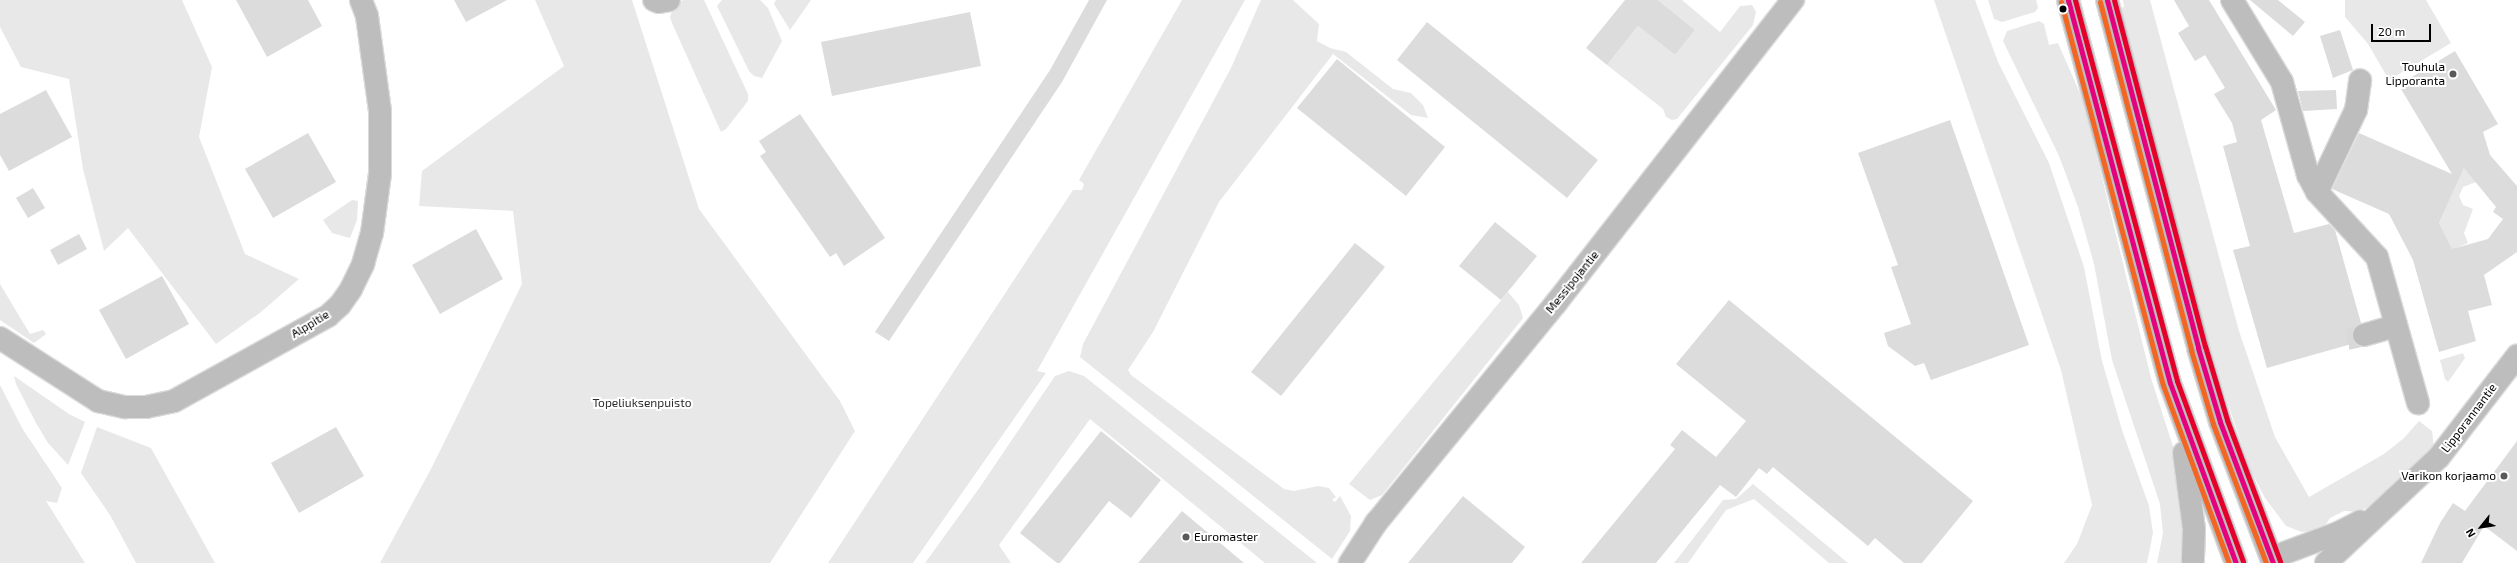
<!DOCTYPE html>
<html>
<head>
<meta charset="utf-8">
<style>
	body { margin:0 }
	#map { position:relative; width:2517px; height:563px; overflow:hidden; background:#fff; font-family:"Exo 2",sans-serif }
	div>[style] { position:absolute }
	.green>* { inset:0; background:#e8e8e8 }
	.building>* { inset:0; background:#dcdcdc }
	.minor-tunnel>* { height:22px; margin-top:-11px; transform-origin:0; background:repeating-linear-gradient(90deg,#d9d9d9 0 22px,transparent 0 33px) }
	.roads { filter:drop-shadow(1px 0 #dbdbdb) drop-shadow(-1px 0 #dbdbdb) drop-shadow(0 1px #dbdbdb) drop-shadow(0 -1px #dbdbdb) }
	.minor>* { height:22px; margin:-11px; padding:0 11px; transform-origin:11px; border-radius:11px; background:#bdbdbd }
	.major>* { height:22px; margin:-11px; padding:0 11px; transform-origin:11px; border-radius:11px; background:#bdbdbd }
	.bus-1>* { height:5px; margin:-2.5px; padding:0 2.5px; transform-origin:2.5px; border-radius:2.5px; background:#e5007d }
	.bus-2>* { height:5px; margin:-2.5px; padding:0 2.5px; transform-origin:2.5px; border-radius:2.5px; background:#f26522 }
	.bus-3>* { height:5px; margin:-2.5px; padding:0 2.5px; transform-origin:2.5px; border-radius:2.5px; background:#e4002b }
	.dots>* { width:11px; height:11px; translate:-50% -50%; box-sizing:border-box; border:2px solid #fff; border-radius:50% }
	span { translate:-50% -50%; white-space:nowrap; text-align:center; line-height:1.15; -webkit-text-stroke:4px #fff; paint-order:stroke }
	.poi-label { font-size:12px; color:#000 }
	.right { translate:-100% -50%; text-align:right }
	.left { translate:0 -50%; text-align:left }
	.street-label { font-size:12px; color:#000 }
	.park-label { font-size:12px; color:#2d2d2d }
	.north { position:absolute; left:2461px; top:507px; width:40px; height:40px; -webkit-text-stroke:3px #fff; paint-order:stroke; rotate:240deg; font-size:11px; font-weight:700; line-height:16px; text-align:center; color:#000 }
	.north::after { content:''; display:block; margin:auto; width:14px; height:18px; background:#000; clip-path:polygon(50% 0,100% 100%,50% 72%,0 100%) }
	.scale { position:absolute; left:2371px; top:24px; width:60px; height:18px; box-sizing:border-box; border:2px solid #000; border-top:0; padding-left:5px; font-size:12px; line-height:14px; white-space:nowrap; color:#000; -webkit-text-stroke:3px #fff; paint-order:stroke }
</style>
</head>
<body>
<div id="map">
	<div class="green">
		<i style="clip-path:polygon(0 0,182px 0,212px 67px,199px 137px,245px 254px,299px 279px,261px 312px,216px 344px,128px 228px,104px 251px,83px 169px,69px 79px,21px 67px,0 27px)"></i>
		<i style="clip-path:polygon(535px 0,632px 0,699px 209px,840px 401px,855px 431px,770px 563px,380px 563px,432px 467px,522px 284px,513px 211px,419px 206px,422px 171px,564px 66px)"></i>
		<i style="clip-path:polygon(683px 0,704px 0,748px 94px,748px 101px,726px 129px,721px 132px,672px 23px,670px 17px,673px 8px)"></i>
		<i style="clip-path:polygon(722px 0,760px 0,768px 8px,782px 41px,762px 78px,754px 76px,749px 71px,717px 6px)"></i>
		<i style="clip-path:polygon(776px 0,811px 0,790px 30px,774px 4px)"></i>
		<i style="clip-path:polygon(1182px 0,1245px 0,1037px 371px,1046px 373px,913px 563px,828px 563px,1073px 190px,1082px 190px,1084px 184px,1079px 180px)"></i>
		<i style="clip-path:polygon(1261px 0,1293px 0,1319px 24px,1317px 41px,1330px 48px,1346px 52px,1393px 89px,1411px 93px,1423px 105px,1428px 118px,1411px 115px,1333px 54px,1219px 202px,1153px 332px,1128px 370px,1131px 375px,1284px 489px,1294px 491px,1318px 486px,1329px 488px,1336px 497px,1332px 500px,1335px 502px,1340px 496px,1351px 516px,1350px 531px,1332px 559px,1080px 357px,1083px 344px,1231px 68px)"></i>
		<i style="clip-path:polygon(1658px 0,1682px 0,1720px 32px,1740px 6px,1752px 5px,1756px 12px,1753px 25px,1677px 119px,1672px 120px,1666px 117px,1663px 109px,1607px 65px,1638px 26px,1675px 55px,1695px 30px)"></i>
		<i style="clip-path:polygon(1934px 0,1975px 0,1998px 62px,2049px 163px,2084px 267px,2102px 361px,2122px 430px,2149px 506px,2153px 533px,2147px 563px,2064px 563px,2077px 544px,2092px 505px,2061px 370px)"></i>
		<i style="clip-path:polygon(1988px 0,2036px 0,2038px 8px,2035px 12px,2002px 22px,1994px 19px)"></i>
		<i style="clip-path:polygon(2123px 0,2150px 0,2239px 331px,2275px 437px,2309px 497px,2384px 454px,2404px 438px,2419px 421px,2432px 431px,2434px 447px,2376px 501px,2360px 512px,2344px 511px,2330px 518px,2323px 529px,2302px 532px,2286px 526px,2265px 498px,2251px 471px,2214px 364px,2187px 270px,2121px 8px,2124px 7px)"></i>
		<i style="clip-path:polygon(2345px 0,2426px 0,2451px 43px,2389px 80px,2368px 44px,2345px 17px)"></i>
		<i style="clip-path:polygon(2039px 21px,2044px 24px,2049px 45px,2058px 43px,2083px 100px,2151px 378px,2179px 465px,2184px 491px,2182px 563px,2157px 563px,2163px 533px,2160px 504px,2112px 360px,2094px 264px,2078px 207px,2059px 156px,2003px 41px,2007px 31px)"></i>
		<i style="clip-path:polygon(2468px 159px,2476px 182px,2463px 187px,2459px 196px,2463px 205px,2473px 209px,2464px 233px,2468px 243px,2452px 250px,2439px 223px)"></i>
		<i style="clip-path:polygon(352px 200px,358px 201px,357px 220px,350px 238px,332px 233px,323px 220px)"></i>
		<i style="clip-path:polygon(0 284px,30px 334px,43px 330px,46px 334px,34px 343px,0 320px)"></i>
		<i style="clip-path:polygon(1508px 292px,1519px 305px,1523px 318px,1382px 495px,1370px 500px,1349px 484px)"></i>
		<i style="clip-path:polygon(2463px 353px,2465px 358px,2448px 382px,2445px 379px,2440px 360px)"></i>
		<i style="clip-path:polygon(1069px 371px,1084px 376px,1317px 563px,1265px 563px,1090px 419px,999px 545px,1011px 563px,925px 563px,980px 487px,1055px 376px)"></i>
		<i style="clip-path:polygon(14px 376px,69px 414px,85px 422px,68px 465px,48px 443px,36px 423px,16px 384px)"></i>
		<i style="clip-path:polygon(0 385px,22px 428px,62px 488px,57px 503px,46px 501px,85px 563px,0 563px)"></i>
		<i style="clip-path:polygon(97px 427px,151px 448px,215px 563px,136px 563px,110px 515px,81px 473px)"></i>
		<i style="clip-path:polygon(1753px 484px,1848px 563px,1829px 563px,1754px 499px,1726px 510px,1688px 563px,1674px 563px,1723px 500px,1736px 499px)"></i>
	</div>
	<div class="building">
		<i style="clip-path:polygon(236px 0,308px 0,322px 26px,267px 57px)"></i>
		<i style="clip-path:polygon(454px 0,507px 0,466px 22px)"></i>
		<i style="clip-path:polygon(1089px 0,1107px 0,1062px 82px,889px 341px,875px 332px,1050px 70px)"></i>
		<i style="clip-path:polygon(1625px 0,1658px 0,1695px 30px,1675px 55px,1638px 26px,1607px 65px,1586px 48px)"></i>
		<i style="clip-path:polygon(2174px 0,2209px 0,2276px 110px,2261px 120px,2294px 233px,2329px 224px,2335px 230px,2361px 323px,2352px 332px,2355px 343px,2267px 368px,2233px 250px,2250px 246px,2223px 146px,2237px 142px,2232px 123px,2214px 94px,2225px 88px,2205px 55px,2195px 61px,2178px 33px,2189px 26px)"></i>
		<i style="clip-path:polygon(2250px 0,2278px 0,2305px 22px,2293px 36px)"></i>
		<i style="clip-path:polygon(970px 12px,981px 66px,832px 96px,821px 42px)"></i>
		<i style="clip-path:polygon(1427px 22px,1598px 160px,1567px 198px,1397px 60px)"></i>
		<i style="clip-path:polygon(2340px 30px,2353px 70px,2333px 78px,2320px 36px)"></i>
		<i style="clip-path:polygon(evenodd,2455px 51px,2498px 124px,2483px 132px,2490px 155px,2517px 186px,2517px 252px,2484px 275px,2492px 305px,2468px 311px,2476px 341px,2439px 352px,2413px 260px,2389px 214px,2332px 189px,2359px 133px,2452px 174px,2401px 89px,2408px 85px,2405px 81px,2455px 51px,2464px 168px,2496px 207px,2493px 212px,2503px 219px,2488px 239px,2452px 249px,2439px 223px,2464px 168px)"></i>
		<i style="clip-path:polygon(1337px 59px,1445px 147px,1406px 196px,1297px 108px)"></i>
		<i style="clip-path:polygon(46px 90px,72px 137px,9px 171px,0 155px,0 114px)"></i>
		<i style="clip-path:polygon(2336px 90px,2337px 109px,2303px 111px,2298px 91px)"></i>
		<i style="clip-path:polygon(800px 114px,885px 238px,844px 266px,836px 253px,830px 257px,760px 156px,766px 152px,759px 141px)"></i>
		<i style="clip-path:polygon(1950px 120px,2029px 345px,1931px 380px,1924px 363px,1915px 366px,1888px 346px,1884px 333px,1911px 324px,1891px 267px,1898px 265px,1858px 153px)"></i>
		<i style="clip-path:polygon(308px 133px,336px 182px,273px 218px,245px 169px)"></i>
		<i style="clip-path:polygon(33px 188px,45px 208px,28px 218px,16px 198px)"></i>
		<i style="clip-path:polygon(1495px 222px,1537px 256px,1501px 300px,1459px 266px)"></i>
		<i style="clip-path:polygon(476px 229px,503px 279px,440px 314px,412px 265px)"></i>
		<i style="clip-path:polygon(79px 234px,87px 249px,58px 265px,50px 250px)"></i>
		<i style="clip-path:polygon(1355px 243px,1385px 267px,1281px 396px,1251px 372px)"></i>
		<i style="clip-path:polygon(162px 276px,189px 324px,126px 359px,99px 310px)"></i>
		<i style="clip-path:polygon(1729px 300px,1973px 501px,1922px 563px,1904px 563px,1875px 538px,1868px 546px,1773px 467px,1767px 474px,1759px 468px,1736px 497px,1720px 485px,1656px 563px,1581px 563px,1675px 449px,1670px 445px,1682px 430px,1716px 457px,1746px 421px,1676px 364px)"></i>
		<i style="clip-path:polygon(336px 427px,364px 476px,299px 513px,271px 463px)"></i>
		<i style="clip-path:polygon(1101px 431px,1161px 480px,1131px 518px,1109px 501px,1060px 563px,1057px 563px,1020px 533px)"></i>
		<i style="clip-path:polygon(2517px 441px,2517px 551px,2484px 526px,2462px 563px,2421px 563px,2440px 523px,2453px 503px,2465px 511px)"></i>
		<i style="clip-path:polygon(1463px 496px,1525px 547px,1512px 563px,1408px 563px)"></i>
		<i style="clip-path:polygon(1182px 511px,1244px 563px,1138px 563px)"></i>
	</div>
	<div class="minor-tunnel">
		<i style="left:2347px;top:339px;width:17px;rotate:-13deg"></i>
	</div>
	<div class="roads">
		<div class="minor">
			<i style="left:654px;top:0;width:5px;rotate:22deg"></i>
			<i style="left:659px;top:2px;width:10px;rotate:-11deg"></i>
			<i style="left:2232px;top:0;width:96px;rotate:58.6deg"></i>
			<i style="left:2282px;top:82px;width:97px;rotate:74.4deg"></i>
			<i style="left:2308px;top:175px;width:19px;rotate:62deg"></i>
			<i style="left:2317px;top:192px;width:88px;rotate:47.3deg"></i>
			<i style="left:2377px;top:257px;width:152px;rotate:74.3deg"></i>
			<i style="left:2317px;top:192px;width:91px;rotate:-64.6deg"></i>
			<i style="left:2356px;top:110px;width:30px;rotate:-82deg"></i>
			<i style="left:2364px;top:335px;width:33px;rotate:-16deg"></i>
			<i style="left:0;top:338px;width:117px;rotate:32.7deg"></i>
			<i style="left:98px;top:401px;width:28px;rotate:13deg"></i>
			<i style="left:125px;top:407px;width:21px"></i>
			<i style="left:146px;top:407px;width:29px;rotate:-12deg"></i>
			<i style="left:174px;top:401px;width:176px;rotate:-28.9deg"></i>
			<i style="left:328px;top:316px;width:16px;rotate:-43deg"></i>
			<i style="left:340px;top:305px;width:19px;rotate:-55deg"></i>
			<i style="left:351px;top:289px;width:28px;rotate:-64deg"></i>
			<i style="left:363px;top:264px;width:32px;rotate:-74deg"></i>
			<i style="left:372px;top:233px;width:60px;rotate:-82.3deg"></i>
			<i style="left:380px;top:174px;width:63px;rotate:-90deg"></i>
			<i style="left:380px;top:111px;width:96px;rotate:-97.8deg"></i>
			<i style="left:367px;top:16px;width:17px;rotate:-111deg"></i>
			<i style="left:2271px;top:558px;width:72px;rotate:-20.5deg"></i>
			<i style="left:2338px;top:533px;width:25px;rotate:-27deg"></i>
			<i style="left:1350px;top:563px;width:48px;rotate:-57deg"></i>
			<i style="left:1376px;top:523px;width:284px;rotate:-50.7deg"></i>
			<i style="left:1556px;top:303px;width:385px;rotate:-52deg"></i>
			<i style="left:2326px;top:563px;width:155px;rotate:-43.2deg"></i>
			<i style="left:2439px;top:457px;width:128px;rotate:-52.3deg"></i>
		</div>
		<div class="major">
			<i style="left:2068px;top:0;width:396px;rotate:75.1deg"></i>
			<i style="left:2170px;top:383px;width:192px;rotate:69.9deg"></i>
			<i style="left:2107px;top:0;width:360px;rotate:75.3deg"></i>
			<i style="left:2198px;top:348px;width:77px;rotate:73.4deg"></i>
			<i style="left:2220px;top:422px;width:151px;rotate:69.4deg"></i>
			<i style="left:2184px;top:453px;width:77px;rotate:82.5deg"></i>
			<i style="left:2194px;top:529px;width:34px;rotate:92deg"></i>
		</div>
	</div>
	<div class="bus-1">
		<i style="left:2068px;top:0;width:396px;rotate:75.1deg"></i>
		<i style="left:2170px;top:383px;width:192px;rotate:69.9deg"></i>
		<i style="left:2107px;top:0;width:360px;rotate:75.3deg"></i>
		<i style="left:2198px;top:348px;width:77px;rotate:73.4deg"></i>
		<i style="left:2220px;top:422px;width:151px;rotate:69.4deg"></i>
	</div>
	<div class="bus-2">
		<i style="left:2061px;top:2px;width:396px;rotate:75.1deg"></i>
		<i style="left:2163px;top:385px;width:190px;rotate:69.7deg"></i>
		<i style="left:2100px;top:2px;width:360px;rotate:75.3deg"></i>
		<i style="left:2191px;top:350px;width:77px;rotate:73.4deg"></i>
		<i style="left:2213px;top:424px;width:149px;rotate:69.1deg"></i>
	</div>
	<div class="bus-3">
		<i style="left:2075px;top:0;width:394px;rotate:75deg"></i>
		<i style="left:2177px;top:381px;width:192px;rotate:69.9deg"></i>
		<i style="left:2114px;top:0;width:358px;rotate:75.3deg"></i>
		<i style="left:2205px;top:346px;width:77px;rotate:73.4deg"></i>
		<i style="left:2227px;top:420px;width:151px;rotate:69.4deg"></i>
	</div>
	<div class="dots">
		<i style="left:2063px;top:9px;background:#000"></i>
		<i style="left:2453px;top:74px;background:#595959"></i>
		<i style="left:2504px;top:476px;background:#595959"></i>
		<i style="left:1186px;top:537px;background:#595959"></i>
	</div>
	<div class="poi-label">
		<span class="right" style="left:2445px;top:74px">Touhula<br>Lipporanta</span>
		<span class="right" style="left:2496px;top:476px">Varikon korjaamo</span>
		<span class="left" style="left:1194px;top:537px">Euromaster</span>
	</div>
	<div class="street-label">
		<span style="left:1572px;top:282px;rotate:-51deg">Messipojantie</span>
		<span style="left:310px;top:324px;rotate:-31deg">Alppitie</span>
		<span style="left:2469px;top:418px;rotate:-53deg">Lipporannantie</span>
	</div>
	<div class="park-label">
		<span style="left:642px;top:403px">Topeliuksenpuisto</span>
	</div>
	<div class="north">N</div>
	<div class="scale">20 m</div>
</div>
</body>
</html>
